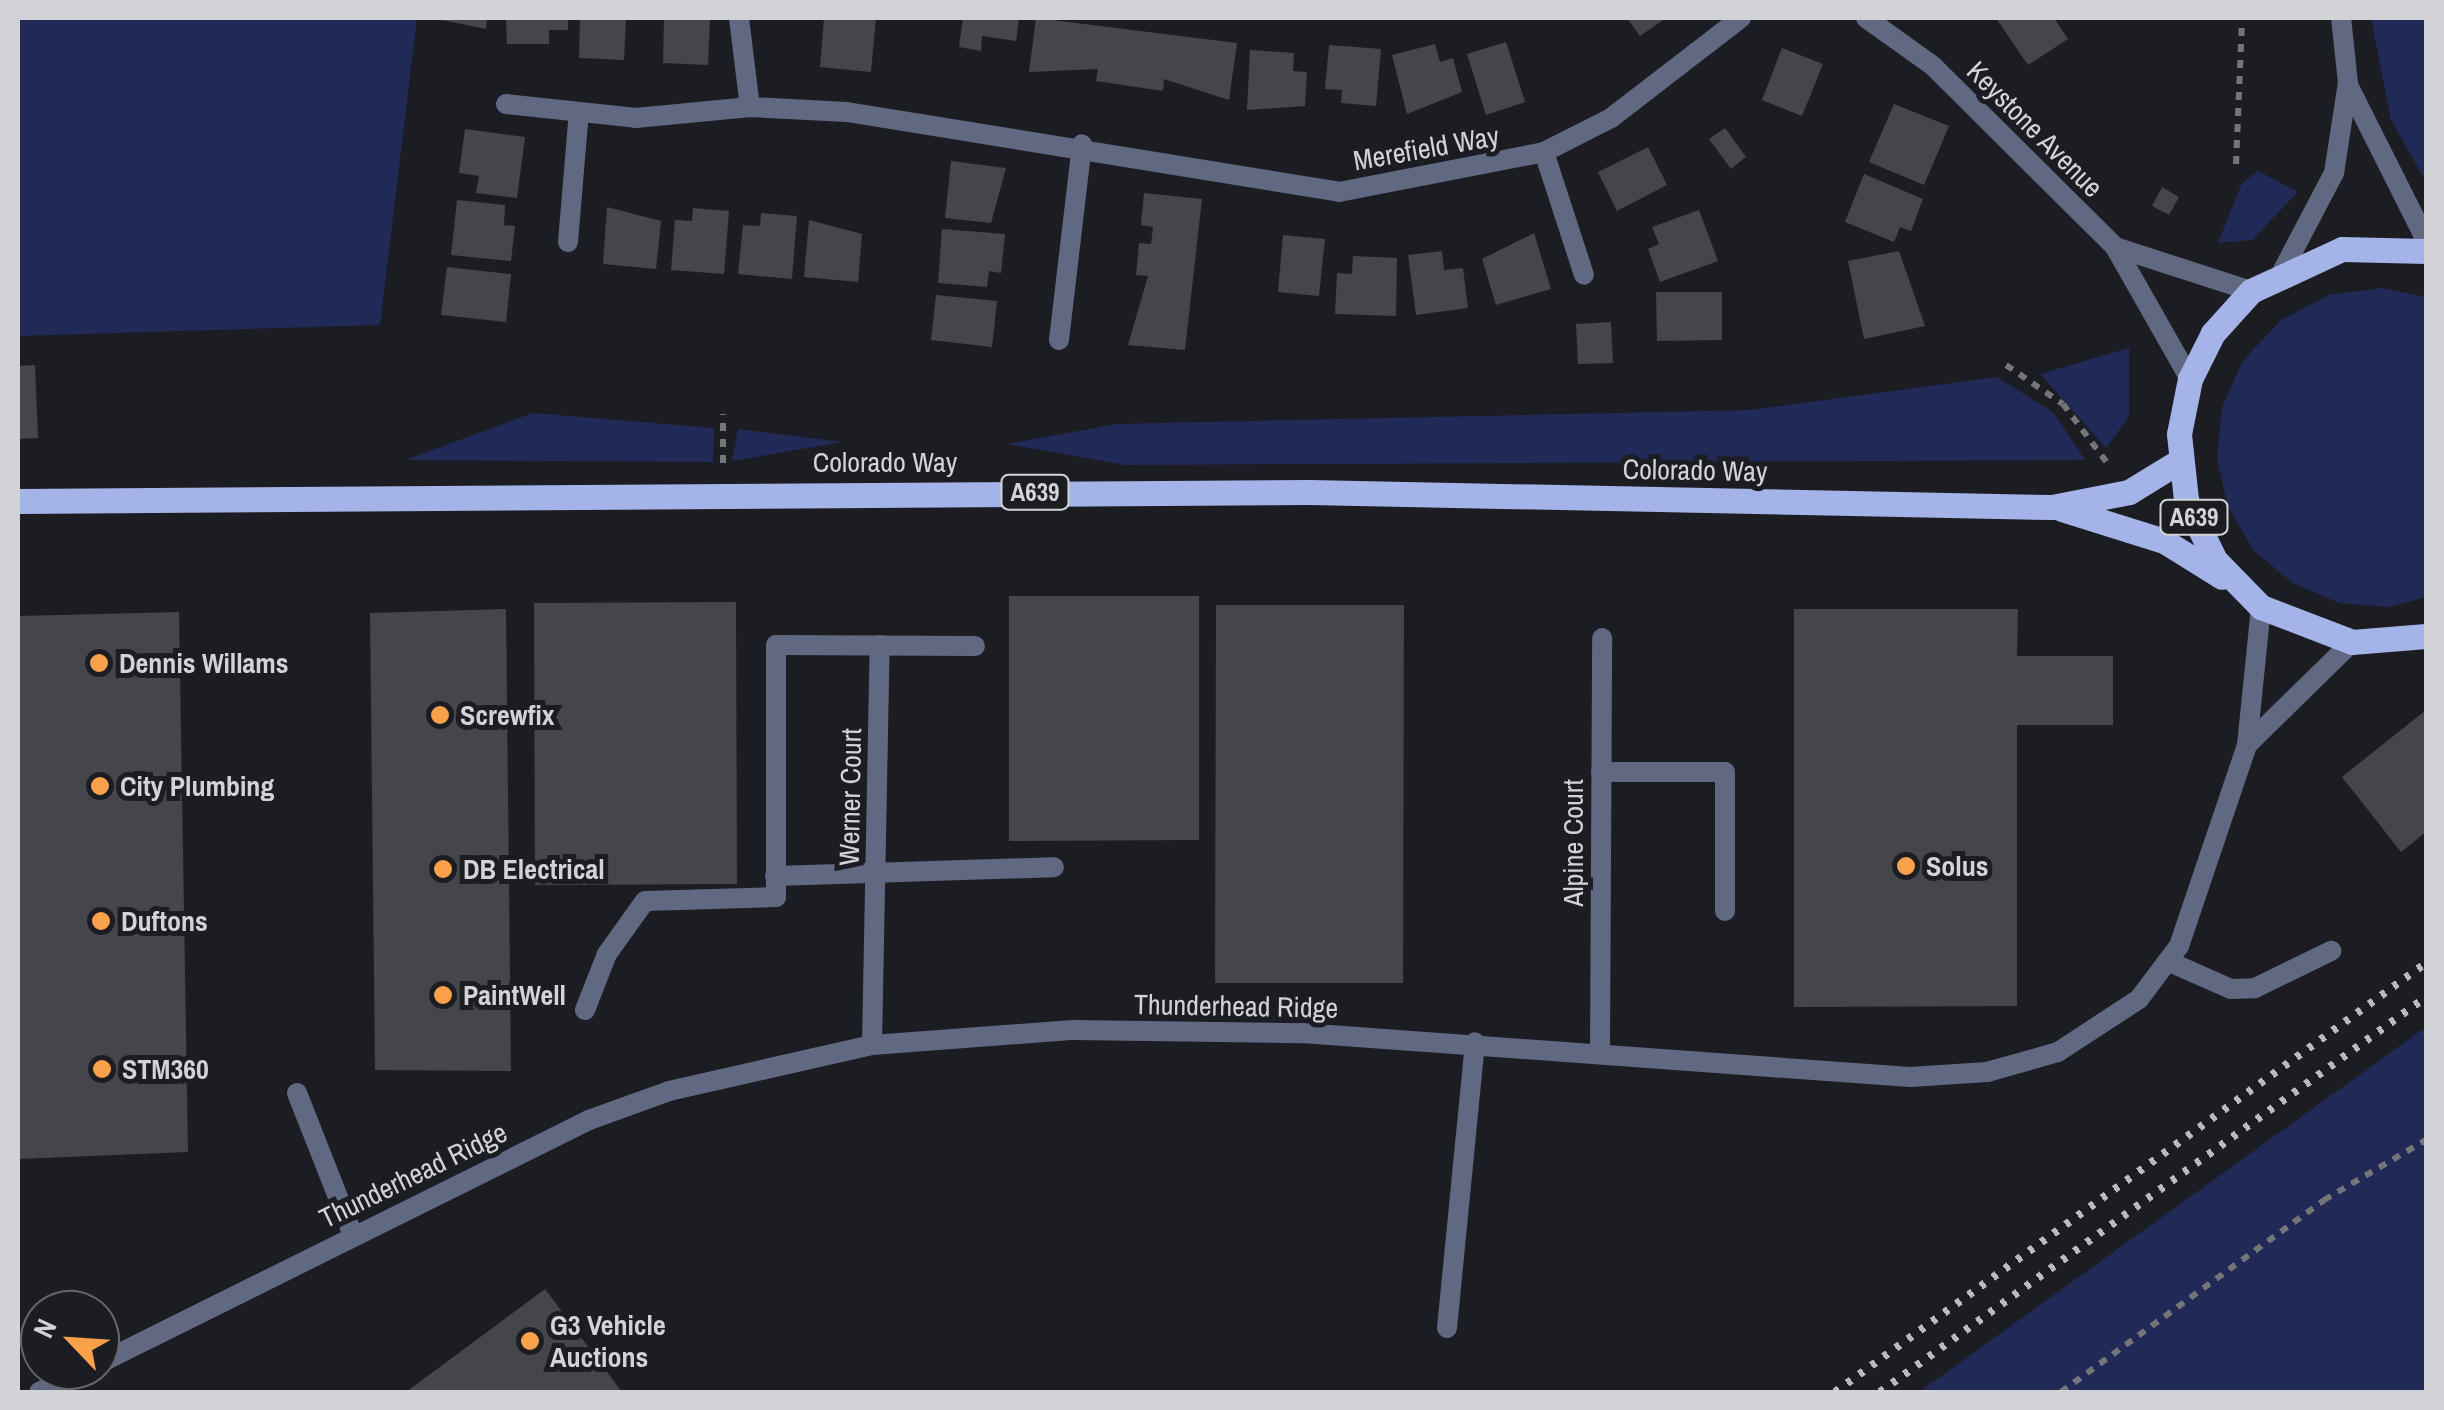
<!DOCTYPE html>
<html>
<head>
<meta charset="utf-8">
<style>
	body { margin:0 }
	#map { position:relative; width:2444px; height:1410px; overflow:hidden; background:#1c1d22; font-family:"Archivo Narrow",sans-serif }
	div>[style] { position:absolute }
	.green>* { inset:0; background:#212957 }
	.building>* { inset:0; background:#44464b }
	.path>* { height:6px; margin-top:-3px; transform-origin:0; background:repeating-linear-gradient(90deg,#747579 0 8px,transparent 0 16px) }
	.service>* { height:20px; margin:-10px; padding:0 10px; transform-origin:10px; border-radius:10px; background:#616881 }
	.minor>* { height:20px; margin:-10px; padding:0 10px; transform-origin:10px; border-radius:10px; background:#616881 }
	.primary>* { height:25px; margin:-12.5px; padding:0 12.5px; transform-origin:12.5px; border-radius:12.5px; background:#a5b4e8 }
	.rail>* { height:8px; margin-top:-4px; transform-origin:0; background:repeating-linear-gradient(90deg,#b9babe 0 5px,transparent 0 15px) }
	.dots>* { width:28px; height:28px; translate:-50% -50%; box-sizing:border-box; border:5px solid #1c1d22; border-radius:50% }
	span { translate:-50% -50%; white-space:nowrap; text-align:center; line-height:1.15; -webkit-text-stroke:10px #1c1d22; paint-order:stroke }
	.shield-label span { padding:2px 8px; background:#1c1d22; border:2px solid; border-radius:8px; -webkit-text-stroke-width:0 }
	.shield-label { font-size:25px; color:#d2d3d7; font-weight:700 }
	.street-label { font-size:28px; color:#d2d3d7 }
	.poi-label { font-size:28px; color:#d2d3d7; font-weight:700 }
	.left { translate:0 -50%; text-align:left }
	.frame { position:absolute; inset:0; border:20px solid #d2d3d7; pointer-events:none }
	.north { position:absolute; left:20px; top:1290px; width:100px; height:100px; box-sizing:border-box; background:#1c1d22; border:2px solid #65666a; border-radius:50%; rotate:295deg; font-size:28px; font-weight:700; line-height:40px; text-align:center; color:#d2d3d7 }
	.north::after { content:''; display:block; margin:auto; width:35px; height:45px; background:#f8a14a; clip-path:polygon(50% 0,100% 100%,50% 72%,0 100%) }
</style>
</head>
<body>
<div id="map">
	<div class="green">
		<i style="clip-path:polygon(18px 18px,417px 18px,380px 325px,18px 336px)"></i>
		<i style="clip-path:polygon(2371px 18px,2426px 18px,2426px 182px,2391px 120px)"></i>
		<i style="clip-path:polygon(2258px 171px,2298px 192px,2252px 240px,2218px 243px,2242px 183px)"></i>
		<i style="clip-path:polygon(2382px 288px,2426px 297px,2426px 597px,2390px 607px,2339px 603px,2293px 583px,2254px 551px,2228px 507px,2217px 458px,2222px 408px,2242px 362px,2280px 321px,2328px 295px)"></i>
		<i style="clip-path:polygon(2129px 348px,2129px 417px,2106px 448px,2040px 374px)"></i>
		<i style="clip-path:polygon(1997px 377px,2054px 413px,2085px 460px,1125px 465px,1007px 444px,1117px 424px,1750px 410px)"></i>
		<i style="clip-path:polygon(533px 413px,714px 428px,713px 462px,405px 460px)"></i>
		<i style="clip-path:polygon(738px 429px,843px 442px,732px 461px)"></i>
		<i style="clip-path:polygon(2426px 1027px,2426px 1392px,1919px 1392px)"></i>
	</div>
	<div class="building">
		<i style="clip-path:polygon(432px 18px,487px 18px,486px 29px)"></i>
		<i style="clip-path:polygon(506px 18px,568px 18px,568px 30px,549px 30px,549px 44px,507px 44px)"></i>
		<i style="clip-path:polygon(580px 18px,626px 18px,624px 60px,579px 58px)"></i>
		<i style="clip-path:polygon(664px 18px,710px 18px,708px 65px,663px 63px)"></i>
		<i style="clip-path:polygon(824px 18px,876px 18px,871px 72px,820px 67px)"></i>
		<i style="clip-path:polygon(963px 18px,1019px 18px,1016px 41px,982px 36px,981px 51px,959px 47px)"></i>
		<i style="clip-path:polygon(1036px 18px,1237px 43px,1229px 100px,1164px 79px,1163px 91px,1096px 81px,1098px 69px,1029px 72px)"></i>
		<i style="clip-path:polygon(1627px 18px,1666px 18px,1640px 36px)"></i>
		<i style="clip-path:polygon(1996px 18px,2054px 18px,2068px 39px,2028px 65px)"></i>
		<i style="clip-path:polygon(1506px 42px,1525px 102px,1486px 115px,1467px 54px)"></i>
		<i style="clip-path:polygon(1435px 44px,1440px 62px,1453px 58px,1462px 92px,1407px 114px,1392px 55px)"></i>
		<i style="clip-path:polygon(1329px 45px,1381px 49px,1376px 106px,1341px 103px,1342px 90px,1325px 89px)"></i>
		<i style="clip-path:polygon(1782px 48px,1823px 64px,1802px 116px,1762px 100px)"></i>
		<i style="clip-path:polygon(1250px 50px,1294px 53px,1293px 71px,1307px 72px,1305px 106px,1247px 110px)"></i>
		<i style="clip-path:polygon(1894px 104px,1949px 126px,1924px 185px,1869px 162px)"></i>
		<i style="clip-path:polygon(1725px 128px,1746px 157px,1731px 169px,1709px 139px)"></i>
		<i style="clip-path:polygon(465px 129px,525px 137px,517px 198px,476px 193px,479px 176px,459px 173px)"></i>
		<i style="clip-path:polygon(1648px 147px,1667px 185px,1617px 211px,1598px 172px)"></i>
		<i style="clip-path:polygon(951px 161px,1006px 168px,991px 223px,945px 218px)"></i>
		<i style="clip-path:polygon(1864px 174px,1923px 199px,1911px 231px,1900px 227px,1894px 242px,1845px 222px)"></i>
		<i style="clip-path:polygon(2162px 187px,2179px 197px,2169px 215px,2152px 206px)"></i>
		<i style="clip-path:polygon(1144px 193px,1202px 199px,1185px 350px,1128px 345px,1148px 276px,1136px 275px,1139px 243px,1151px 244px,1153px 227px,1141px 225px)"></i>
		<i style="clip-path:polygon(457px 200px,505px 205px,504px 225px,515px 226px,511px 261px,451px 255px)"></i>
		<i style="clip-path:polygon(607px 207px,661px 221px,656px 269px,603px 264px)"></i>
		<i style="clip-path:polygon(693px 208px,729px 211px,724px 274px,671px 270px,675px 220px,692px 221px)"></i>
		<i style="clip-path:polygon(1699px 210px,1718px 261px,1660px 282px,1648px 249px,1659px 244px,1652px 227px)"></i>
		<i style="clip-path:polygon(761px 213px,797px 216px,792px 279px,738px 274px,743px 225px,760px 226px)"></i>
		<i style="clip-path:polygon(809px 220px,862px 234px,858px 282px,804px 277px)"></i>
		<i style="clip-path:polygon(942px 229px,1005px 234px,1001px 273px,989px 271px,987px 287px,938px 283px)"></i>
		<i style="clip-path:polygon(1534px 233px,1551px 289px,1496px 305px,1482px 259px)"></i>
		<i style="clip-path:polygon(1283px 235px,1325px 239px,1319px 296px,1278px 292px)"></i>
		<i style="clip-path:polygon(1442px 251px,1444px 270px,1463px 268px,1468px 308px,1416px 315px,1408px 255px)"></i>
		<i style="clip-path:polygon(1899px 251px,1925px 326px,1864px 339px,1848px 261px)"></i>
		<i style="clip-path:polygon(1353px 256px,1397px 258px,1396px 316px,1335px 314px,1337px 273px,1352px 274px)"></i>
		<i style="clip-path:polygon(447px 267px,511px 274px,506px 322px,441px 315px)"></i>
		<i style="clip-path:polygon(1656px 292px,1722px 292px,1722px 340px,1657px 341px)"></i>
		<i style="clip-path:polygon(936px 295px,997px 301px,992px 347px,931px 340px)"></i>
		<i style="clip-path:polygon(1611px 322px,1613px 363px,1578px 364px,1576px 324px)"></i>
		<i style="clip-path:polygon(35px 365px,38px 438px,18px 439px,18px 366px)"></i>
		<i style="clip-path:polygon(1009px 596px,1199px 596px,1199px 840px,1009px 841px)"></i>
		<i style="clip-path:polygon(736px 602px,737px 884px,535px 885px,534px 603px)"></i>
		<i style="clip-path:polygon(1216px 605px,1404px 605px,1403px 983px,1215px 983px)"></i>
		<i style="clip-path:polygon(506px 609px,511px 1071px,375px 1070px,370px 613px)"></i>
		<i style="clip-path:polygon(1794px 609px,2018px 609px,2017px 656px,2113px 656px,2113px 725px,2017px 725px,2017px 1006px,1794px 1007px)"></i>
		<i style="clip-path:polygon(179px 612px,188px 1152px,18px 1159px,18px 616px)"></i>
		<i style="clip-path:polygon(2426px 710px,2426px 832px,2401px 852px,2342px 777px)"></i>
		<i style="clip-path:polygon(545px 1289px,622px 1392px,406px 1392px)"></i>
	</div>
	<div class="path">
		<i style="left:2236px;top:164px;width:146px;rotate:-87.6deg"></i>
		<i style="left:2006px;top:365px;width:69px;rotate:34.4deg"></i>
		<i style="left:2063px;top:404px;width:75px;rotate:53.1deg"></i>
		<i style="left:723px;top:463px;width:49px;rotate:-90deg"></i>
		<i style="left:2061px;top:1392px;width:326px;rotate:-36.1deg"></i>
		<i style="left:2324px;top:1200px;width:118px;rotate:-30.5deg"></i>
	</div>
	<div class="service">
		<i style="left:1544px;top:152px;width:129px;rotate:72deg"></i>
		<i style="left:568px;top:242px;width:130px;rotate:-85.2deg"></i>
		<i style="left:1601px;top:772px;width:124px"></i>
		<i style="left:1725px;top:772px;width:139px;rotate:90deg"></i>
		<i style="left:775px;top:876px;width:279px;rotate:-1.8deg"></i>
		<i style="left:2172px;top:963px;width:64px;rotate:23.8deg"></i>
		<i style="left:2231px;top:989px;width:24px;rotate:-2deg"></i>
		<i style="left:2255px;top:988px;width:85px;rotate:-26deg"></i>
		<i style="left:585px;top:1010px;width:60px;rotate:-68.6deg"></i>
		<i style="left:607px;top:954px;width:65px;rotate:-54.4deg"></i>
		<i style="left:645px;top:901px;width:131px;rotate:-1.7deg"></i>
		<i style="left:776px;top:897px;width:252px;rotate:-90deg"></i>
		<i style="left:776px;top:645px;width:199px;rotate:0.3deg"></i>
		<i style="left:872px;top:1045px;width:400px;rotate:-88.9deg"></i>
		<i style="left:1600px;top:1049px;width:411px;rotate:-89.7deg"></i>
		<i style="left:297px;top:1093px;width:153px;rotate:68.5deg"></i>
		<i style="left:1447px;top:1328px;width:287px;rotate:-84.4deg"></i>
	</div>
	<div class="minor">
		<i style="left:739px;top:18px;width:90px;rotate:83deg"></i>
		<i style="left:1866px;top:18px;width:82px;rotate:35.6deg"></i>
		<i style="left:1933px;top:66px;width:257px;rotate:44.8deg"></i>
		<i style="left:2115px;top:247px;width:152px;rotate:60.4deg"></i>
		<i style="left:2348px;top:85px;width:174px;rotate:63.3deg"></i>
		<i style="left:506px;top:104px;width:131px;rotate:6.1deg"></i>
		<i style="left:636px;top:118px;width:115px;rotate:-5.5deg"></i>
		<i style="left:750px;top:107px;width:97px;rotate:3deg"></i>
		<i style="left:847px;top:112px;width:498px;rotate:9.2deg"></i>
		<i style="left:1339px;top:192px;width:209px;rotate:-11deg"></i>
		<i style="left:1544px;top:152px;width:75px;rotate:-26.9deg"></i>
		<i style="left:1611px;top:118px;width:164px;rotate:-37.6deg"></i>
		<i style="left:2115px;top:247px;width:143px;rotate:17.9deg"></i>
		<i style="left:2283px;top:270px;width:110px;rotate:-62.3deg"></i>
		<i style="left:2334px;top:173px;width:91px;rotate:-81.2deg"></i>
		<i style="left:2348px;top:83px;width:65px;rotate:-96.1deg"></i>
		<i style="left:1059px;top:340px;width:197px;rotate:-83.3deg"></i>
		<i style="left:2247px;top:745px;width:147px;rotate:-44.4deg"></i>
		<i style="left:100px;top:1363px;width:546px;rotate:-26.42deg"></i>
		<i style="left:589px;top:1120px;width:85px;rotate:-19.9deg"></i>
		<i style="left:669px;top:1091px;width:208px;rotate:-12.8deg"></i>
		<i style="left:872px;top:1045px;width:202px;rotate:-4.3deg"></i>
		<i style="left:1073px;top:1030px;width:229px;rotate:0.8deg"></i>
		<i style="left:1302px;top:1033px;width:610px;rotate:4.14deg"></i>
		<i style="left:1910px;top:1077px;width:77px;rotate:-3.7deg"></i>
		<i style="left:1987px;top:1072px;width:74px;rotate:-15.7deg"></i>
		<i style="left:2058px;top:1052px;width:97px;rotate:-33.2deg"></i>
		<i style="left:2139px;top:999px;width:66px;rotate:-53deg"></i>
		<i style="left:2179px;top:946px;width:212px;rotate:-71.3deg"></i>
		<i style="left:2247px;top:745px;width:139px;rotate:-84.2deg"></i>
		<i style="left:39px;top:1392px;width:51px;rotate:-25.6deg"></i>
	</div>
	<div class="primary">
		<i style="left:2426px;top:251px;width:84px;rotate:-178.6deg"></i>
		<i style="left:2342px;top:249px;width:100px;rotate:155.2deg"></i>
		<i style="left:2251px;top:291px;width:57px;rotate:132.1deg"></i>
		<i style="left:2213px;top:333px;width:51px;rotate:116.6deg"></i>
		<i style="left:2190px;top:379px;width:56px;rotate:101.3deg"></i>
		<i style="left:2179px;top:434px;width:66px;rotate:83.9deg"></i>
		<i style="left:2186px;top:500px;width:67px;rotate:64.2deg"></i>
		<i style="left:2215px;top:560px;width:66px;rotate:45.6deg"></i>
		<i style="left:2261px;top:607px;width:97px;rotate:21deg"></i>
		<i style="left:2352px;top:642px;width:74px;rotate:-4.6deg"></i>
		<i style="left:18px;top:501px;width:1291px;rotate:-0.4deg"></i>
		<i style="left:1309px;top:492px;width:743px;rotate:1.16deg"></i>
		<i style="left:2052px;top:507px;width:78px;rotate:-11deg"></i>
		<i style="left:2129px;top:492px;width:61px;rotate:-31.6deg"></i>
		<i style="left:2062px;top:509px;width:107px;rotate:17.4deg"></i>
		<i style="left:2164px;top:541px;width:68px;rotate:31.8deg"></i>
	</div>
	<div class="rail">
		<i style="left:1835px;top:1392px;width:730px;rotate:-35.98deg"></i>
		<i style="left:1880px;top:1392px;width:674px;rotate:-35.88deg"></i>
	</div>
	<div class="dots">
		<i style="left:99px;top:663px;background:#f8a14a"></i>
		<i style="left:440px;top:715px;background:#f8a14a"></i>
		<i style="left:100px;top:786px;background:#f8a14a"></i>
		<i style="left:1906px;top:866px;background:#f8a14a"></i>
		<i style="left:443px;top:869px;background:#f8a14a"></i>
		<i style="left:101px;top:921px;background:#f8a14a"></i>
		<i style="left:443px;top:995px;background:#f8a14a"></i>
		<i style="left:102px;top:1069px;background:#f8a14a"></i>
		<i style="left:530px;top:1341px;background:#f8a14a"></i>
	</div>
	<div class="shield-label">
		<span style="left:1035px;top:492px">A639</span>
		<span style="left:2194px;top:517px">A639</span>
	</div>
	<div class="street-label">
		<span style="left:2035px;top:129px;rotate:45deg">Keystone Avenue</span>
		<span style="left:1426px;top:148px;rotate:-10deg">Merefield Way</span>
		<span style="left:885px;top:462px">Colorado Way</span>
		<span style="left:1695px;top:470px;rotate:1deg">Colorado Way</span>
		<span style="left:850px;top:797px;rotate:-89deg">Werner Court</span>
		<span style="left:1573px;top:843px;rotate:-90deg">Alpine Court</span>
		<span style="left:1236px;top:1006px;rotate:1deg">Thunderhead Ridge</span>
		<span style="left:413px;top:1175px;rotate:-26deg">Thunderhead Ridge</span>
	</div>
	<div class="poi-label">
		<span class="left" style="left:119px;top:663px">Dennis Willams</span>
		<span class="left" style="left:460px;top:715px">Screwfix</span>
		<span class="left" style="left:120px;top:786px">City Plumbing</span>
		<span class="left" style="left:1926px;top:866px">Solus</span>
		<span class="left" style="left:463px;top:869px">DB Electrical</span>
		<span class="left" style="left:121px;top:921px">Duftons</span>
		<span class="left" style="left:463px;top:995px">PaintWell</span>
		<span class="left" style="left:122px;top:1069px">STM360</span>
		<span class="left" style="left:550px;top:1341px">G3 Vehicle<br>Auctions</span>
	</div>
	<div class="frame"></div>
	<div class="north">N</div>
</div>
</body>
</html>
